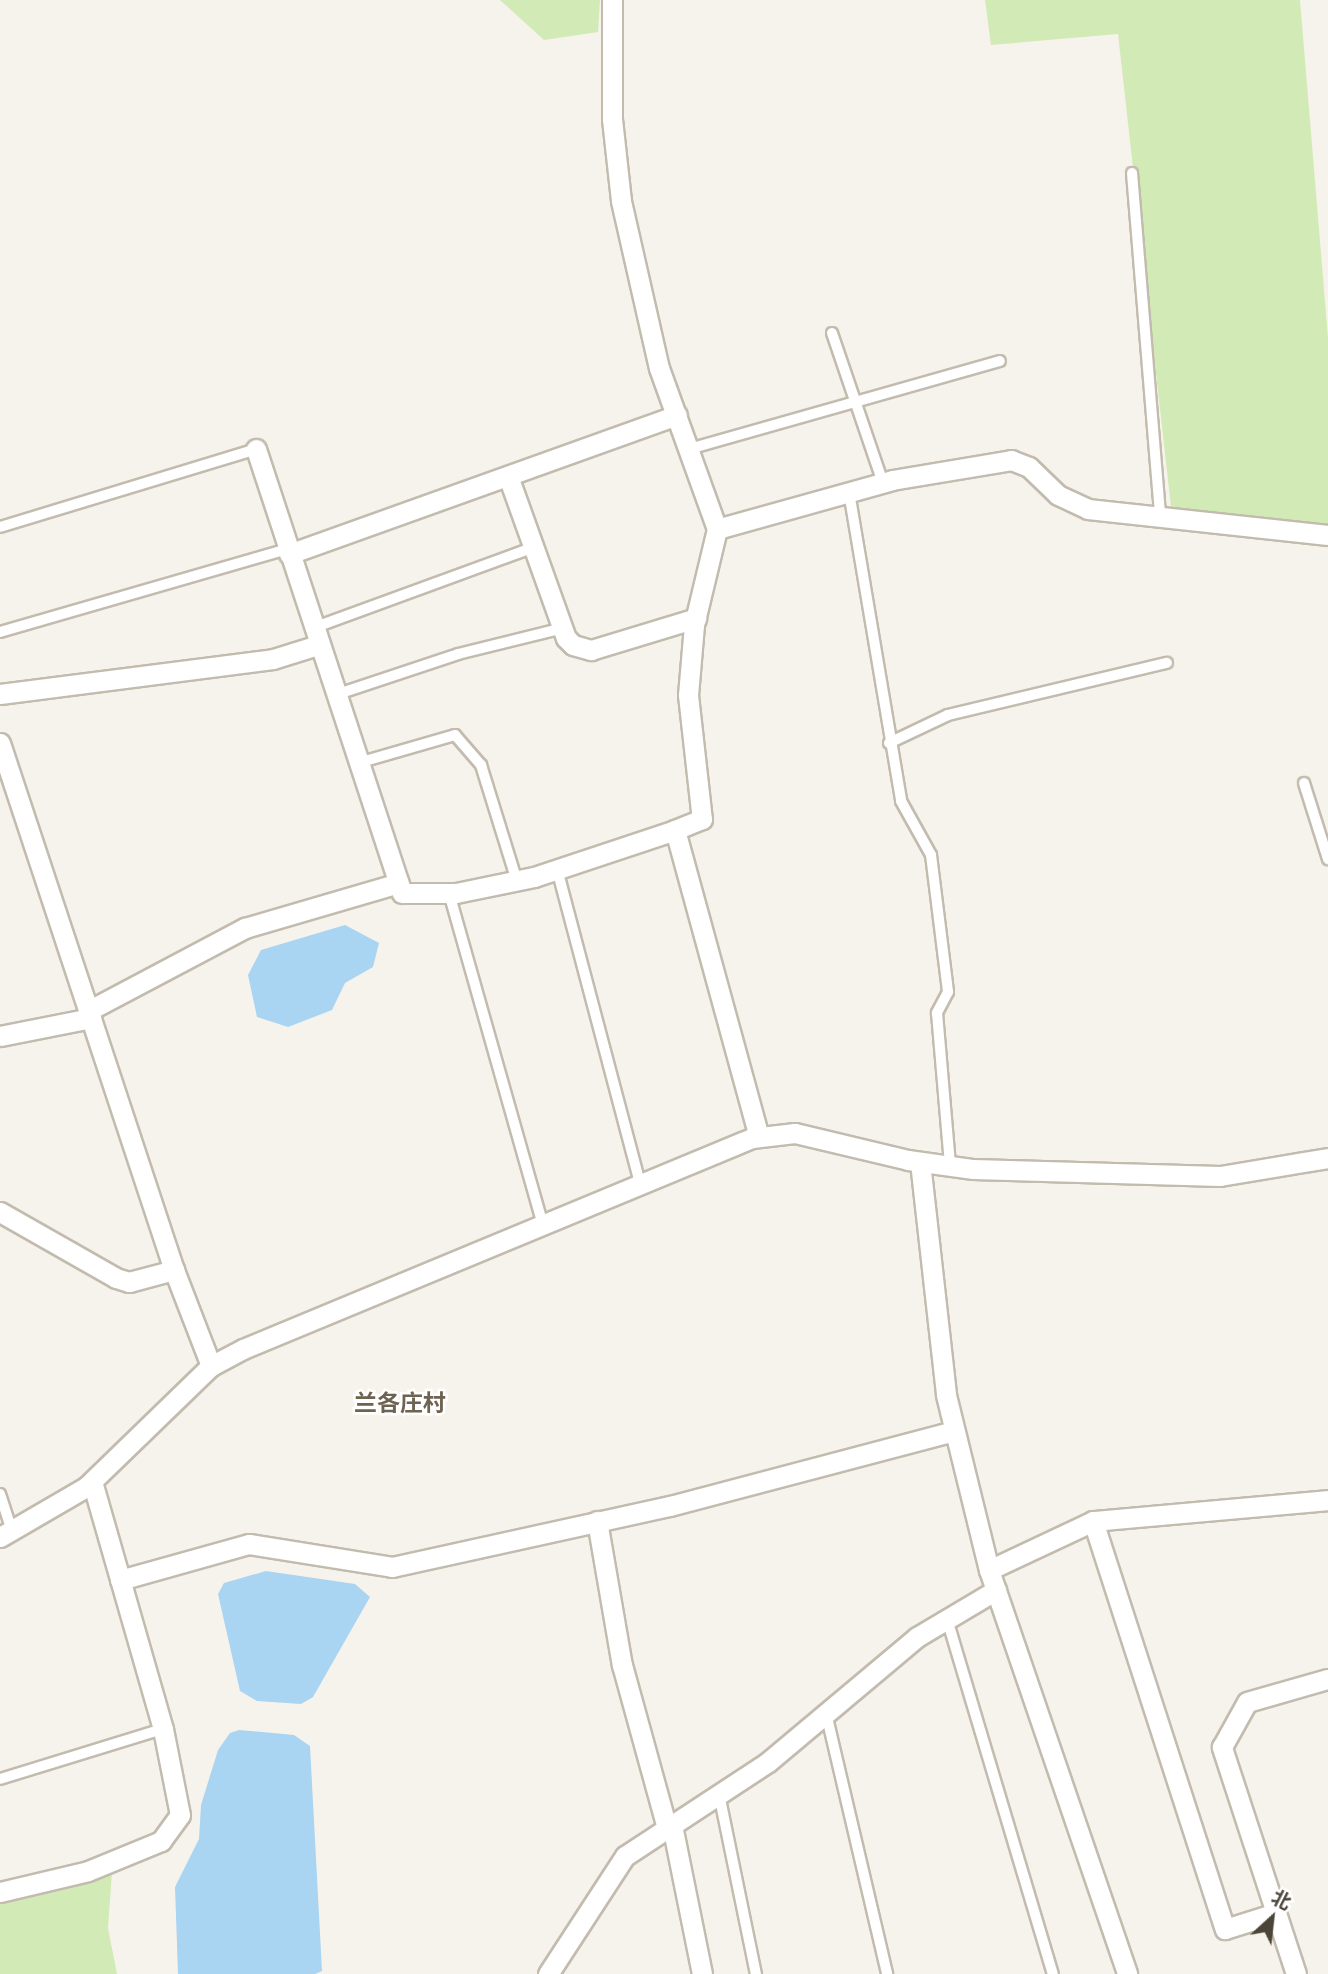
<!DOCTYPE html>
<html>
<head>
<meta charset="utf-8">
<style>
	body { margin:0 }
	#map { position:relative; width:1328px; height:1974px; overflow:hidden; background:#f6f3ec; font-family:"PT Sans","Noto Sans SC",sans-serif }
	div>[style] { position:absolute }
	.green>* { inset:0; background:#d2eab5 }
	.water>* { inset:0; background:#a9d4f2 }
	.roads { filter:drop-shadow(2px 0 #c2bbae) drop-shadow(-2px 0 #c2bbae) drop-shadow(0 2px #c2bbae) drop-shadow(0 -2px #c2bbae) }
	.service>* { height:10px; margin:-5px; padding:0 5px; transform-origin:5px; border-radius:5px; background:#fff }
	.minor>* { height:19px; margin:-9.5px; padding:0 9.5px; transform-origin:9.5px; border-radius:9.5px; background:#fff }
	span { translate:-50% -50%; white-space:nowrap; text-align:center; line-height:1.15; -webkit-text-stroke:5px #fff; paint-order:stroke }
	.quarter-label { font-size:23px; color:#6e6250; font-weight:700 }
	.north { position:absolute; left:1237px; top:1883px; width:70px; height:70px; -webkit-text-stroke:5px #fff; paint-order:stroke; rotate:27deg; font-size:19px; font-weight:700; line-height:28px; text-align:center; color:#4b4439 }
	.north::after { content:''; display:block; margin:auto; width:24px; height:32px; background:#4b4439; clip-path:polygon(50% 0,100% 100%,50% 72%,0 100%) }
</style>
</head>
<body>
<div id="map">
	<div class="green">
		<i style="clip-path:polygon(500px 0,600px 0,598px 32px,544px 40px)"></i>
		<i style="clip-path:polygon(985px 0,1300px 0,1328px 338px,1328px 527px,1171px 507px,1118px 34px,991px 45px)"></i>
		<i style="clip-path:polygon(112px 1872px,108px 1928px,117px 1974px,0 1974px,0 1899px)"></i>
	</div>
	<div class="water">
		<i style="clip-path:polygon(345px 925px,379px 943px,373px 967px,345px 983px,332px 1010px,288px 1027px,257px 1017px,248px 975px,261px 950px)"></i>
		<i style="clip-path:polygon(266px 1571px,355px 1584px,370px 1597px,313px 1697px,301px 1704px,257px 1701px,240px 1691px,218px 1594px,224px 1583px)"></i>
		<i style="clip-path:polygon(239px 1730px,294px 1735px,310px 1746px,322px 1971px,315px 1974px,178px 1974px,175px 1887px,199px 1839px,201px 1805px,218px 1750px,230px 1733px)"></i>
	</div>
	<div class="roads">
		<div class="service">
			<i style="left:1132px;top:173px;width:345px;rotate:85.3deg"></i>
			<i style="left:832px;top:333px;width:158px;rotate:71.2deg"></i>
			<i style="left:689px;top:449px;width:323px;rotate:-15.8deg"></i>
			<i style="left:849px;top:492px;width:313px;rotate:80.4deg"></i>
			<i style="left:901px;top:801px;width:62px;rotate:60.9deg"></i>
			<i style="left:931px;top:855px;width:138px;rotate:82.9deg"></i>
			<i style="left:948px;top:992px;width:24px;rotate:118deg"></i>
			<i style="left:937px;top:1013px;width:154px;rotate:85.1deg"></i>
			<i style="left:0;top:527px;width:268px;rotate:-16.9deg"></i>
			<i style="left:313px;top:628px;width:235px;rotate:-20.1deg"></i>
			<i style="left:0;top:632px;width:300px;rotate:-16.1deg"></i>
			<i style="left:335px;top:695px;width:130px;rotate:-18.4deg"></i>
			<i style="left:458px;top:654px;width:108px;rotate:-13.9deg"></i>
			<i style="left:889px;top:743px;width:65px;rotate:-25.4deg"></i>
			<i style="left:948px;top:715px;width:225px;rotate:-13.4deg"></i>
			<i style="left:358px;top:763px;width:101px;rotate:-16.1deg"></i>
			<i style="left:455px;top:735px;width:40px;rotate:49deg"></i>
			<i style="left:481px;top:765px;width:121px;rotate:72.8deg"></i>
			<i style="left:1304px;top:783px;width:80px;rotate:72.5deg"></i>
			<i style="left:557px;top:869px;width:325px;rotate:75.2deg"></i>
			<i style="left:449px;top:893px;width:342px;rotate:74.2deg"></i>
			<i style="left:0;top:1494px;width:39px;rotate:72deg"></i>
			<i style="left:947px;top:1619px;width:370px;rotate:73.4deg"></i>
			<i style="left:826px;top:1713px;width:268px;rotate:76.8deg"></i>
			<i style="left:0;top:1779px;width:170px;rotate:-17.1deg"></i>
			<i style="left:719px;top:1794px;width:184px;rotate:78.4deg"></i>
		</div>
		<div class="minor">
			<i style="left:612px;top:0;width:119px;rotate:90deg"></i>
			<i style="left:612px;top:119px;width:82px;rotate:83.7deg"></i>
			<i style="left:621px;top:201px;width:171px;rotate:77.2deg"></i>
			<i style="left:659px;top:368px;width:171px;rotate:70.2deg"></i>
			<i style="left:717px;top:529px;width:99px;rotate:103.5deg"></i>
			<i style="left:694px;top:625px;width:70px;rotate:94.9deg"></i>
			<i style="left:688px;top:695px;width:125px;rotate:83.6deg"></i>
			<i style="left:702px;top:819px;width:29px;rotate:158deg"></i>
			<i style="left:675px;top:830px;width:318px;rotate:74.7deg"></i>
			<i style="left:256px;top:449px;width:467px;rotate:71.8deg"></i>
			<i style="left:402px;top:893px;width:54px"></i>
			<i style="left:456px;top:893px;width:80px;rotate:-11.6deg"></i>
			<i style="left:534px;top:877px;width:149px;rotate:-18.4deg"></i>
			<i style="left:508px;top:476px;width:172px;rotate:70.3deg"></i>
			<i style="left:566px;top:638px;width:10px;rotate:45deg"></i>
			<i style="left:573px;top:645px;width:19px;rotate:16deg"></i>
			<i style="left:591px;top:650px;width:110px;rotate:-16.9deg"></i>
			<i style="left:717px;top:529px;width:182px;rotate:-15.6deg"></i>
			<i style="left:892px;top:480px;width:121px;rotate:-9.5deg"></i>
			<i style="left:1011px;top:460px;width:19px;rotate:21deg"></i>
			<i style="left:1029px;top:467px;width:40px;rotate:44deg"></i>
			<i style="left:1058px;top:495px;width:33px;rotate:25deg"></i>
			<i style="left:1088px;top:509px;width:241px;rotate:6.2deg"></i>
			<i style="left:289px;top:554px;width:412px;rotate:-19.7deg"></i>
			<i style="left:0;top:694px;width:275px;rotate:-7.3deg"></i>
			<i style="left:273px;top:659px;width:47px;rotate:-17.3deg"></i>
			<i style="left:0;top:743px;width:555px;rotate:71.73deg"></i>
			<i style="left:174px;top:1270px;width:103px;rotate:68.9deg"></i>
			<i style="left:88px;top:1011px;width:178px;rotate:-27.9deg"></i>
			<i style="left:245px;top:928px;width:160px;rotate:-16.3deg"></i>
			<i style="left:0;top:1036px;width:93px;rotate:-11.2deg"></i>
			<i style="left:920px;top:1162px;width:234px;rotate:83.6deg"></i>
			<i style="left:946px;top:1395px;width:180px;rotate:76.2deg"></i>
			<i style="left:989px;top:1570px;width:427px;rotate:71.1deg"></i>
			<i style="left:0;top:1212px;width:133px;rotate:29.6deg"></i>
			<i style="left:116px;top:1278px;width:14px;rotate:17deg"></i>
			<i style="left:129px;top:1282px;width:47px;rotate:-14.9deg"></i>
			<i style="left:597px;top:1521px;width:146px;rotate:80.2deg"></i>
			<i style="left:622px;top:1665px;width:169px;rotate:74.6deg"></i>
			<i style="left:1093px;top:1521px;width:429px;rotate:72.1deg"></i>
			<i style="left:1225px;top:1929px;width:53px;rotate:-17.4deg"></i>
			<i style="left:0;top:1537px;width:99px;rotate:-30.2deg"></i>
			<i style="left:86px;top:1487px;width:174px;rotate:-44.1deg"></i>
			<i style="left:211px;top:1366px;width:36px;rotate:-28deg"></i>
			<i style="left:243px;top:1349px;width:551px;rotate:-22.52deg"></i>
			<i style="left:752px;top:1138px;width:43px;rotate:-6.6deg"></i>
			<i style="left:795px;top:1133px;width:116px;rotate:13.4deg"></i>
			<i style="left:908px;top:1160px;width:66px;rotate:7.9deg"></i>
			<i style="left:973px;top:1169px;width:247px;rotate:1.6deg"></i>
			<i style="left:1220px;top:1176px;width:109px;rotate:-9.5deg"></i>
			<i style="left:989px;top:1570px;width:115px;rotate:-25.2deg"></i>
			<i style="left:1093px;top:1521px;width:236px;rotate:-5.1deg"></i>
			<i style="left:120px;top:1580px;width:134px;rotate:-15.6deg"></i>
			<i style="left:249px;top:1544px;width:145px;rotate:9.1deg"></i>
			<i style="left:392px;top:1567px;width:285px;rotate:-12.4deg"></i>
			<i style="left:670px;top:1506px;width:294px;rotate:-14.8deg"></i>
			<i style="left:672px;top:1825px;width:152px;rotate:78.6deg"></i>
			<i style="left:0;top:1892px;width:90px;rotate:-13.4deg"></i>
			<i style="left:88px;top:1871px;width:79px;rotate:-22.3deg"></i>
			<i style="left:161px;top:1841px;width:32px;rotate:-54deg"></i>
			<i style="left:180px;top:1815px;width:88px;rotate:-101.2deg"></i>
			<i style="left:163px;top:1729px;width:257px;rotate:-106deg"></i>
			<i style="left:548px;top:1974px;width:141px;rotate:-56.9deg"></i>
			<i style="left:625px;top:1856px;width:171px;rotate:-33.3deg"></i>
			<i style="left:768px;top:1762px;width:194px;rotate:-40deg"></i>
			<i style="left:917px;top:1637px;width:92px;rotate:-30.7deg"></i>
			<i style="left:1296px;top:1974px;width:239px;rotate:-108.1deg"></i>
			<i style="left:1222px;top:1747px;width:51px;rotate:-60.9deg"></i>
			<i style="left:1247px;top:1702px;width:84px;rotate:-15.9deg"></i>
		</div>
	</div>
	<div class="quarter-label">
		<span style="left:400px;top:1403px">兰各庄村</span>
	</div>
	<div class="north">北</div>
</div>
</body>
</html>
